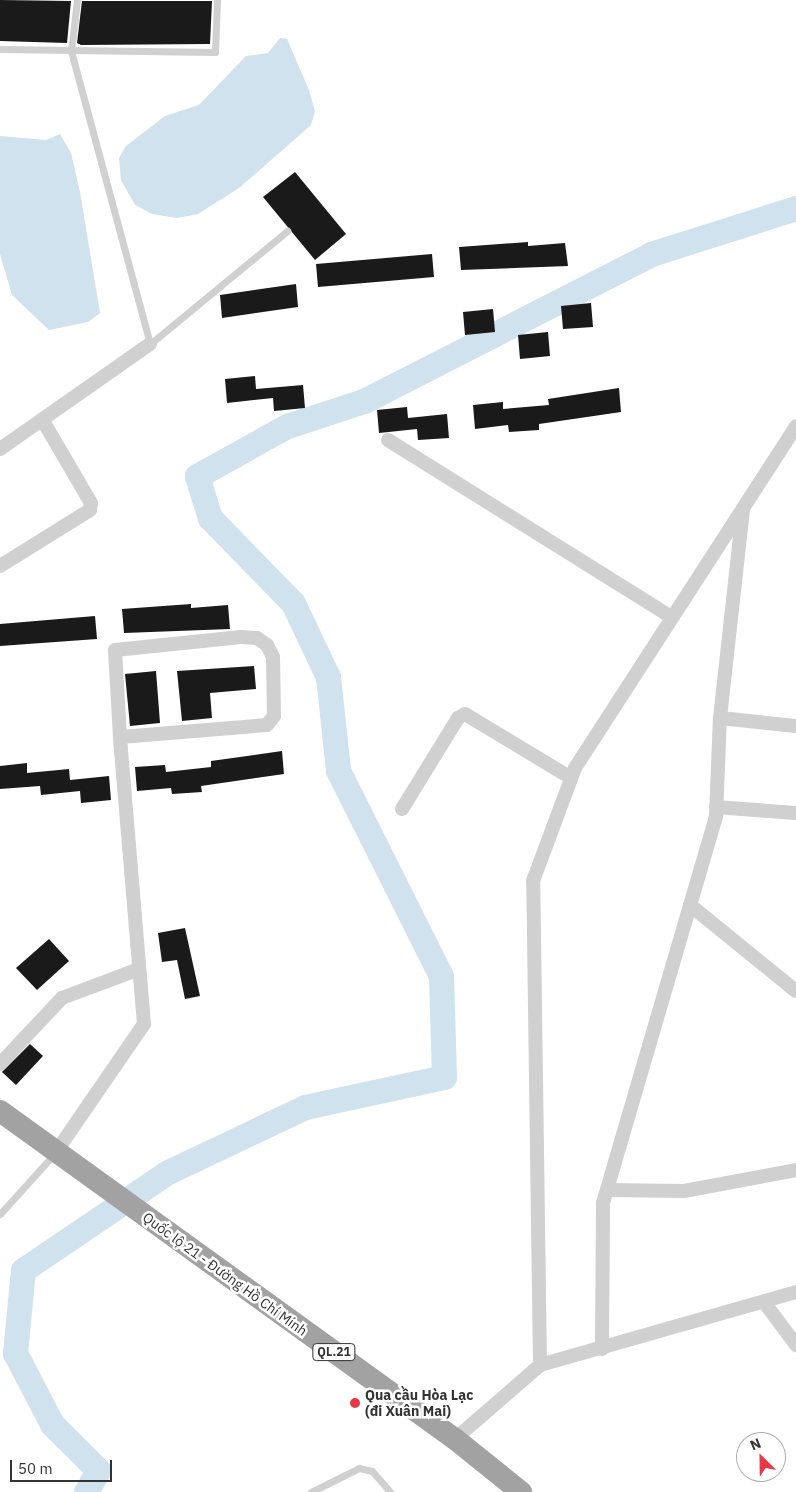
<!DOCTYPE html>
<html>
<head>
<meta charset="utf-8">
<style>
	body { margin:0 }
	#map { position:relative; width:796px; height:1492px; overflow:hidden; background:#fff; font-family:"IBM Plex Sans",sans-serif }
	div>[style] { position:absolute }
	.water>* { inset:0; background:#cfe2ee }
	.river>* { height:25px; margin:-12.5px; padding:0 12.5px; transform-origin:12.5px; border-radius:12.5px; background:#cfe2ee }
	.building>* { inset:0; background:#1a1a1a }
	.service>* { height:7px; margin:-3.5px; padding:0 3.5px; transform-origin:3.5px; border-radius:3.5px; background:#d0d0d0 }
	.minor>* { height:14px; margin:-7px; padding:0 7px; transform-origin:7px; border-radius:7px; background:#d0d0d0 }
	.trunk>* { height:22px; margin:-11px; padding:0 11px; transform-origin:11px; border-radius:11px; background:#a2a2a2 }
	.dots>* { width:14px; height:14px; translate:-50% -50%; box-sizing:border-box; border:2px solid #fff; border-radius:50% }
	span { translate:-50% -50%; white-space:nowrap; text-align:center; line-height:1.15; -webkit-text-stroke:5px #fff; paint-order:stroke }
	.shield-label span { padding:1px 4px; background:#fff; border:1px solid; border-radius:4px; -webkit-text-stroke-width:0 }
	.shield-label { font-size:12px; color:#333; font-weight:700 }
	.street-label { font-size:14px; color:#333 }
	.poi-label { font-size:14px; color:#333; font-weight:700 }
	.left { translate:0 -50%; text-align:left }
	.north { position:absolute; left:736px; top:1432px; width:50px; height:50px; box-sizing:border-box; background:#fff; border:1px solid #adadad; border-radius:50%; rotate:337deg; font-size:14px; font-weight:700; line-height:20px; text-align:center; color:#333 }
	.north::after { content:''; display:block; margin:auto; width:18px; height:22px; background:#e63946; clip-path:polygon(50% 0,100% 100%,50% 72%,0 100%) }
	.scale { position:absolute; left:10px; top:1460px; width:102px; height:22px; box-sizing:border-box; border:2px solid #333; border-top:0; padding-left:6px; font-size:15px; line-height:18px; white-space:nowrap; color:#333; -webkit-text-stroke:4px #fff; paint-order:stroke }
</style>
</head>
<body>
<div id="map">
	<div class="water">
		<i style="clip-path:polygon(280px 38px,287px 39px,309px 90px,315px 111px,311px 125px,239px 188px,198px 214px,177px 218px,152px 214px,135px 205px,121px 180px,119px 158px,126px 146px,165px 116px,199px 105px,246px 56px,268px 53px)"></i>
		<i style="clip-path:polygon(60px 134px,71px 153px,80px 192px,100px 313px,88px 322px,49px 330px,12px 295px,0 254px,0 136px,46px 140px)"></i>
	</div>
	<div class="river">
		<i style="left:86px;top:1492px;width:25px;rotate:-61deg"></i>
		<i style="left:98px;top:1470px;width:65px;rotate:-135deg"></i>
		<i style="left:52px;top:1424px;width:80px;rotate:-117.5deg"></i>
		<i style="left:15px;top:1353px;width:83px;rotate:-84.5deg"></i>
		<i style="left:23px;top:1270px;width:173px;rotate:-34.1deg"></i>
		<i style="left:166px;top:1173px;width:154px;rotate:-25.4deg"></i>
		<i style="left:305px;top:1107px;width:142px;rotate:-12.2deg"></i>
		<i style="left:444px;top:1077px;width:101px;rotate:-91.7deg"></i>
		<i style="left:441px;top:976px;width:230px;rotate:-116.6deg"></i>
		<i style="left:338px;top:770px;width:94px;rotate:-96.1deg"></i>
		<i style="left:328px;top:677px;width:82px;rotate:-115.3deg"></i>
		<i style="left:293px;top:603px;width:119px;rotate:-134.3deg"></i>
		<i style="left:210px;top:518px;width:44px;rotate:-107.2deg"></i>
		<i style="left:197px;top:476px;width:103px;rotate:-29.1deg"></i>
		<i style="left:287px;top:426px;width:81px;rotate:-18deg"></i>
		<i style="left:364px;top:401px;width:322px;rotate:-27.1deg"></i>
		<i style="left:651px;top:254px;width:152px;rotate:-17.6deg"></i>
	</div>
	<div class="building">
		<i style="clip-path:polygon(0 0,71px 1px,67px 43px,0 41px)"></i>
		<i style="clip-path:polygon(82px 1px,212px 1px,210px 44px,81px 45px,77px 43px)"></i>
		<i style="clip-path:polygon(295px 172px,346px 234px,315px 260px,263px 197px)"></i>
		<i style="clip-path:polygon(528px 242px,528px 246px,565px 243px,568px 266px,461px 270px,459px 247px)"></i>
		<i style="clip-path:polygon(432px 254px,434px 277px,318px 287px,316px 264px)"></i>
		<i style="clip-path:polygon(296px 284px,298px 307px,222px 318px,220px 295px)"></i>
		<i style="clip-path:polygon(591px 303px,593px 327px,563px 329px,561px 306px)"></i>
		<i style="clip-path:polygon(493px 309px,495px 332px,465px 335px,463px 312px)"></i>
		<i style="clip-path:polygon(548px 332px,550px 356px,520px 359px,518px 335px)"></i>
		<i style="clip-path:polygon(255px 376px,256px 389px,303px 385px,305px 408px,274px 411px,273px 398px,227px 403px,225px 379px)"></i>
		<i style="clip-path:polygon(619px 388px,621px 412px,539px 424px,539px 430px,509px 432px,508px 425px,475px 429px,473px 405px,503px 402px,503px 409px,549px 405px,548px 399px)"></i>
		<i style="clip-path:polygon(407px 407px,408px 418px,447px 414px,449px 438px,418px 440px,417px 429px,379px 433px,377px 410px)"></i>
		<i style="clip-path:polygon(191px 604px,191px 608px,228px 605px,230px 629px,124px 633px,122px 609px)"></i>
		<i style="clip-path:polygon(95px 616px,97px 639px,0 646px,0 624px)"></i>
		<i style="clip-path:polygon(254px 666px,256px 689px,210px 693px,212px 718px,182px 721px,177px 671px)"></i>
		<i style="clip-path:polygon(156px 671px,160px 723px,130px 726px,125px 674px)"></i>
		<i style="clip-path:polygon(282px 751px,284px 774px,201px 786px,202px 792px,172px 794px,171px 788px,137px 791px,135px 767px,165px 765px,166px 772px,211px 767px,211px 761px)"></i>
		<i style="clip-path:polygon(27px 763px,27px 773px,69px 769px,70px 780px,109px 776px,111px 800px,81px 803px,80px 791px,41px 795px,40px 786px,0 789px,0 766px)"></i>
		<i style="clip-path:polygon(185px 928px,200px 996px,185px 999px,177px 960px,162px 962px,158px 933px)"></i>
		<i style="clip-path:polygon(49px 939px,69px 961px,37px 990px,16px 968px)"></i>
		<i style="clip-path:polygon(30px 1044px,43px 1056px,16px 1085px,2px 1072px)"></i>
	</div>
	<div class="service">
		<i style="left:77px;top:0;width:51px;rotate:96.7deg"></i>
		<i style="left:71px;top:51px;width:303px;rotate:74.9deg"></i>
		<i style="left:150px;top:344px;width:178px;rotate:-39.5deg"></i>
		<i style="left:0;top:49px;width:215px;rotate:0.8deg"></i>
		<i style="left:215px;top:52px;width:52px;rotate:-87.8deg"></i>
		<i style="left:0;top:1214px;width:82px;rotate:-48deg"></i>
		<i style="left:311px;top:1492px;width:54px;rotate:-26.6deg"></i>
		<i style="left:359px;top:1468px;width:13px;rotate:13deg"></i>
		<i style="left:372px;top:1471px;width:28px;rotate:49deg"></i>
	</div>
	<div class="minor">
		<i style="left:388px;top:440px;width:332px;rotate:32deg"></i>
		<i style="left:0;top:449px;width:183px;rotate:-35deg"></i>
		<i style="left:0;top:566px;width:106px;rotate:-31.9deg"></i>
		<i style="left:90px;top:510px;width:7px;rotate:-82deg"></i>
		<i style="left:91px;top:503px;width:95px;rotate:-120.3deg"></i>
		<i style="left:720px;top:718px;width:76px;rotate:6deg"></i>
		<i style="left:716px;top:807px;width:80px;rotate:4.3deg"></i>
		<i style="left:402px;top:809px;width:107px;rotate:-58.4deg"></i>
		<i style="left:458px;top:718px;width:8px;rotate:-30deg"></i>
		<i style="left:465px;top:714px;width:124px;rotate:31.1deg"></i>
		<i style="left:690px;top:905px;width:136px;rotate:39.1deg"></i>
		<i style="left:0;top:1064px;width:91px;rotate:-46.8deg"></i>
		<i style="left:62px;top:998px;width:82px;rotate:-20.6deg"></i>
		<i style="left:56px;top:1152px;width:155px;rotate:-55.5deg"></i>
		<i style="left:144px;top:1024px;width:288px;rotate:-94.8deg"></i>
		<i style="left:120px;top:737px;width:87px;rotate:-93.3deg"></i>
		<i style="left:115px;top:650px;width:127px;rotate:-5.9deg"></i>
		<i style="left:241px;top:637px;width:16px;rotate:4deg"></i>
		<i style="left:257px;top:638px;width:12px;rotate:35deg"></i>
		<i style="left:267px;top:645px;width:13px;rotate:63deg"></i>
		<i style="left:273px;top:657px;width:59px;rotate:89deg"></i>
		<i style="left:274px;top:716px;width:11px;rotate:128deg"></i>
		<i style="left:267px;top:725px;width:147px;rotate:175.3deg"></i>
		<i style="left:607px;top:1190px;width:77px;rotate:0.7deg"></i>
		<i style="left:684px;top:1191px;width:114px;rotate:-10.6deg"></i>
		<i style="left:764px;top:1302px;width:54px;rotate:53.3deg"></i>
		<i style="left:602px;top:1349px;width:146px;rotate:-89.6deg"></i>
		<i style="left:603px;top:1203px;width:403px;rotate:-73.7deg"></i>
		<i style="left:716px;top:816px;width:98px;rotate:-87.7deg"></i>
		<i style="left:720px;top:718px;width:210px;rotate:-83.7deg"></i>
		<i style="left:540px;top:1365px;width:266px;rotate:-15.9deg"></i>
		<i style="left:455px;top:1439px;width:113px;rotate:-41deg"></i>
		<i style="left:540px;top:1365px;width:484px;rotate:-90.8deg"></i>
		<i style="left:533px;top:881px;width:121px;rotate:-69.6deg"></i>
		<i style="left:575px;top:768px;width:407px;rotate:-57.1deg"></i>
	</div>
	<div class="trunk">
		<i style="left:0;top:1111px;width:561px;rotate:35.79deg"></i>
		<i style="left:455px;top:1439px;width:85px;rotate:38.8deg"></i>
	</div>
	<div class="dots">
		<i style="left:355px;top:1403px;background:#e63946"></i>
	</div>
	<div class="shield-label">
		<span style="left:334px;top:1352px">QL.21</span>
	</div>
	<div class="street-label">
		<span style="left:225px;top:1274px;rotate:36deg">Quốc lộ 21 - Đường Hồ Chí Minh</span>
	</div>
	<div class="poi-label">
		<span class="left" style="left:365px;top:1403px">Qua cầu Hòa Lạc<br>(đi Xuân Mai)</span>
	</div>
	<div class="north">N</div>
	<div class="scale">50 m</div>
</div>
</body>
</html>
